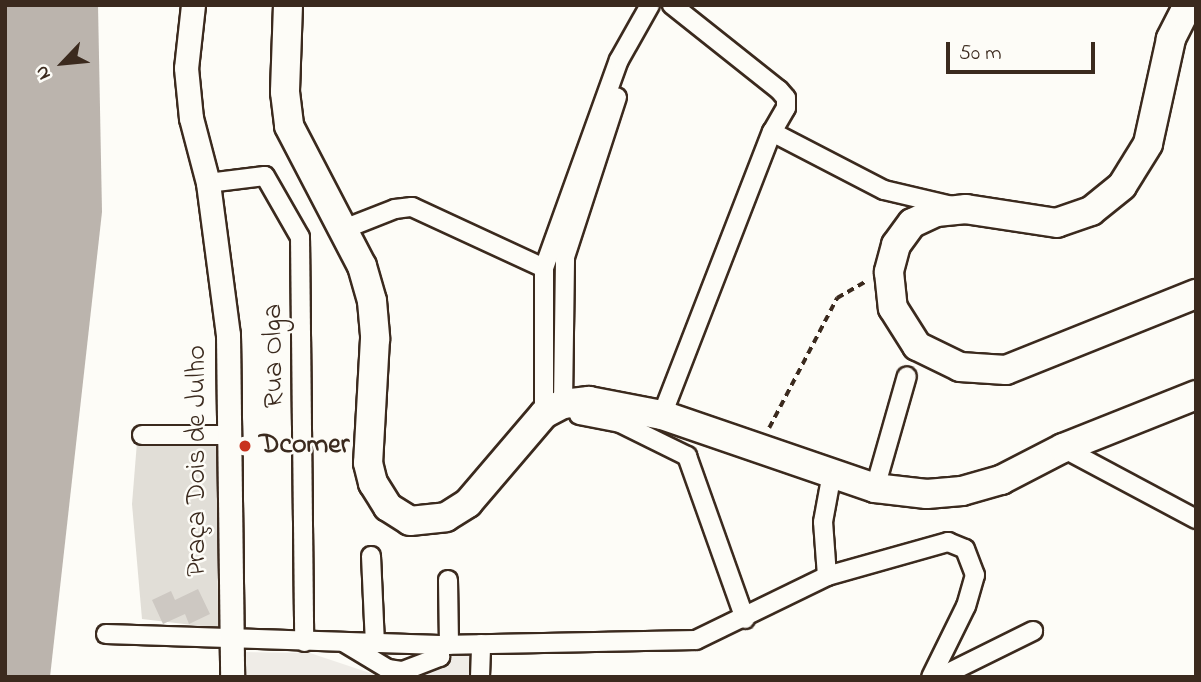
<!DOCTYPE html>
<html>
<head>
<meta charset="utf-8">
<style>
	body { margin:0 }
	#map { position:relative; width:1201px; height:682px; overflow:hidden; background:#fdfcf7; font-family:"Indie Flower",sans-serif }
	div>[style] { position:absolute }
	.built>* { inset:0; background:#efece7 }
	.green>* { inset:0; background:#e1ded7 }
	.water>* { inset:0; background:#bbb4ad }
	.building>* { inset:0; background:#cdc8c2 }
	.path>* { height:3.5px; margin-top:-1.75px; transform-origin:0; background:repeating-linear-gradient(90deg,#3b2a1e 0 7px,transparent 0 12px) }
	.roads { filter:drop-shadow(2px 0 #3b2a1e) drop-shadow(-2px 0 #3b2a1e) drop-shadow(0 2px #3b2a1e) drop-shadow(0 -2px #3b2a1e) }
	.minor>* { height:18px; margin:-9px; padding:0 9px; transform-origin:9px; border-radius:9px; background:#fdfcf7 }
	.tertiary>* { height:23px; margin:-11.5px; padding:0 11.5px; transform-origin:11.5px; border-radius:11.5px; background:#fdfcf7 }
	.primary>* { height:28px; margin:-14px; padding:0 14px; transform-origin:14px; border-radius:14px; background:#fdfcf7 }
	.dots>* { width:19px; height:19px; translate:-50% -50%; box-sizing:border-box; border:4px solid #fdfcf7; border-radius:50% }
	span { translate:-50% -50%; white-space:nowrap; text-align:center; line-height:1.15; -webkit-text-stroke:5px #fdfcf7; paint-order:stroke }
	.street-label { font-size:28px; color:#3b2a1e }
	.poi-label { font-size:28px; color:#3b2a1e; font-weight:700 }
	.left { translate:0 -50%; text-align:left }
	.frame { position:absolute; inset:0; border:7px solid #3b2a1e; pointer-events:none }
	.north { position:absolute; left:28px; top:28px; width:70px; height:70px; -webkit-text-stroke:5px #fdfcf7; paint-order:stroke; rotate:244deg; font-size:19px; font-weight:700; line-height:28px; text-align:center; color:#3b2a1e }
	.north::after { content:''; display:block; margin:auto; width:24px; height:32px; background:#3b2a1e; clip-path:polygon(50% 0,100% 100%,50% 72%,0 100%) }
	.scale { position:absolute; left:946px; top:42px; width:149px; height:32px; box-sizing:border-box; border:4px solid #3b2a1e; border-top:0; padding-left:9px; font-size:21px; line-height:24px; white-space:nowrap; color:#3b2a1e; -webkit-text-stroke:5px #fdfcf7; paint-order:stroke }
</style>
</head>
<body>
<div id="map">
	<div class="built">
		<i style="clip-path:polygon(241px 652px,310px 653px,382px 677px,245px 677px)"></i>
		<i style="clip-path:polygon(447px 654px,471px 654px,471px 677px,422px 677px,446px 664px)"></i>
	</div>
	<div class="green">
		<i style="clip-path:polygon(137px 442px,217px 442px,218px 628px,142px 619px,132px 504px)"></i>
	</div>
	<div class="water">
		<i style="clip-path:polygon(5px 5px,98px 5px,102px 212px,50px 677px,5px 677px)"></i>
	</div>
	<div class="building">
		<i style="clip-path:polygon(198px 589px,210px 614px,189px 624px,185px 614px,163px 624px,152px 600px,171px 591px,175px 600px)"></i>
	</div>
	<div class="path">
		<i style="left:769px;top:428px;width:147px;rotate:-62.4deg"></i>
		<i style="left:837px;top:298px;width:34px;rotate:-30deg"></i>
	</div>
	<div class="roads">
		<div class="minor">
			<i style="left:772px;top:132px;width:126px;rotate:27.4deg"></i>
			<i style="left:884px;top:190px;width:70px;rotate:13.2deg"></i>
			<i style="left:208px;top:183px;width:57px;rotate:-7deg"></i>
			<i style="left:265px;top:176px;width:70px;rotate:60.2deg"></i>
			<i style="left:300px;top:237px;width:405px;rotate:89.4deg"></i>
			<i style="left:344px;top:229px;width:55px;rotate:-21.4deg"></i>
			<i style="left:395px;top:209px;width:17px;rotate:-7deg"></i>
			<i style="left:412px;top:207px;width:145px;rotate:24.8deg"></i>
			<i style="left:563px;top:404px;width:147px;rotate:-89.2deg"></i>
			<i style="left:565px;top:257px;width:168px;rotate:-72deg"></i>
			<i style="left:551px;top:414px;width:7px;rotate:180deg"></i>
			<i style="left:544px;top:414px;width:146px;rotate:-90deg"></i>
			<i style="left:544px;top:268px;width:221px;rotate:-70.2deg"></i>
			<i style="left:619px;top:60px;width:63px;rotate:-60.6deg"></i>
			<i style="left:579px;top:415px;width:42px;rotate:11deg"></i>
			<i style="left:620px;top:423px;width:75px;rotate:26.2deg"></i>
			<i style="left:687px;top:456px;width:173px;rotate:70.4deg"></i>
			<i style="left:662px;top:415px;width:304px;rotate:-68.8deg"></i>
			<i style="left:772px;top:132px;width:28px;rotate:-60deg"></i>
			<i style="left:786px;top:108px;width:10px;rotate:-90deg"></i>
			<i style="left:786px;top:98px;width:11px;rotate:-131deg"></i>
			<i style="left:779px;top:90px;width:137px;rotate:-141.5deg"></i>
			<i style="left:142px;top:435px;width:86px"></i>
			<i style="left:1063px;top:448px;width:151px;rotate:28.1deg"></i>
			<i style="left:875px;top:488px;width:116px;rotate:-74.1deg"></i>
			<i style="left:371px;top:556px;width:88px;rotate:87.4deg"></i>
			<i style="left:827px;top:576px;width:54px;rotate:-94.2deg"></i>
			<i style="left:823px;top:522px;width:50px;rotate:-79.6deg"></i>
			<i style="left:448px;top:580px;width:65px;rotate:89.1deg"></i>
			<i style="left:106px;top:634px;width:334px;rotate:1.9deg"></i>
			<i style="left:440px;top:645px;width:256px;rotate:-1.1deg"></i>
			<i style="left:696px;top:640px;width:146px;rotate:-26deg"></i>
			<i style="left:827px;top:576px;width:126px;rotate:-15.7deg"></i>
			<i style="left:948px;top:542px;width:18px;rotate:22deg"></i>
			<i style="left:965px;top:549px;width:28px;rotate:69deg"></i>
			<i style="left:975px;top:575px;width:32px;rotate:106deg"></i>
			<i style="left:966px;top:606px;width:79px;rotate:116.2deg"></i>
			<i style="left:345px;top:643px;width:50px;rotate:31.2deg"></i>
			<i style="left:388px;top:669px;width:15px;rotate:8deg"></i>
			<i style="left:403px;top:671px;width:40px;rotate:-21deg"></i>
			<i style="left:440px;top:657px;width:12px;rotate:-90deg"></i>
			<i style="left:480px;top:677px;width:33px;rotate:-88deg"></i>
			<i style="left:940px;top:677px;width:104px;rotate:-26.3deg"></i>
		</div>
		<div class="tertiary">
			<i style="left:193px;top:5px;width:63px;rotate:96.3deg"></i>
			<i style="left:186px;top:68px;width:50px;rotate:84.3deg"></i>
			<i style="left:191px;top:118px;width:67px;rotate:75.3deg"></i>
			<i style="left:208px;top:183px;width:153px;rotate:82.5deg"></i>
			<i style="left:228px;top:335px;width:342px;rotate:89.3deg"></i>
		</div>
		<div class="primary">
			<i style="left:288px;top:5px;width:87px;rotate:92deg"></i>
			<i style="left:285px;top:92px;width:34px;rotate:83deg"></i>
			<i style="left:289px;top:126px;width:158px;rotate:62.5deg"></i>
			<i style="left:362px;top:266px;width:36px;rotate:74deg"></i>
			<i style="left:372px;top:301px;width:38px;rotate:85deg"></i>
			<i style="left:375px;top:339px;width:124px;rotate:93.2deg"></i>
			<i style="left:368px;top:463px;width:21px;rotate:76deg"></i>
			<i style="left:373px;top:483px;width:28px;rotate:58deg"></i>
			<i style="left:388px;top:507px;width:26px;rotate:32deg"></i>
			<i style="left:410px;top:521px;width:36px;rotate:-6deg"></i>
			<i style="left:446px;top:517px;width:26px;rotate:-32deg"></i>
			<i style="left:468px;top:503px;width:117px;rotate:-49.5deg"></i>
			<i style="left:544px;top:414px;width:21px;rotate:-28deg"></i>
			<i style="left:563px;top:404px;width:26px;rotate:-7deg"></i>
			<i style="left:589px;top:401px;width:74px;rotate:10.9deg"></i>
			<i style="left:662px;top:415px;width:225px;rotate:18.9deg"></i>
			<i style="left:875px;top:488px;width:52px;rotate:6.6deg"></i>
			<i style="left:927px;top:494px;width:35px;rotate:-5deg"></i>
			<i style="left:962px;top:491px;width:41px;rotate:-15.8deg"></i>
			<i style="left:1001px;top:480px;width:70px;rotate:-27.3deg"></i>
			<i style="left:1063px;top:448px;width:143px;rotate:-21.7deg"></i>
			<i style="left:1188px;top:5px;width:38px;rotate:117deg"></i>
			<i style="left:1171px;top:39px;width:107px;rotate:102.4deg"></i>
			<i style="left:1148px;top:144px;width:49px;rotate:121.8deg"></i>
			<i style="left:1122px;top:186px;width:40px;rotate:141deg"></i>
			<i style="left:1091px;top:211px;width:36px;rotate:161deg"></i>
			<i style="left:1057px;top:223px;width:92px;rotate:-171.3deg"></i>
			<i style="left:966px;top:209px;width:30px;rotate:174deg"></i>
			<i style="left:936px;top:212px;width:26px;rotate:155deg"></i>
			<i style="left:912px;top:223px;width:27px;rotate:126deg"></i>
			<i style="left:896px;top:245px;width:28px;rotate:105deg"></i>
			<i style="left:889px;top:272px;width:36px;rotate:84deg"></i>
			<i style="left:893px;top:308px;width:45px;rotate:57.7deg"></i>
			<i style="left:917px;top:346px;width:48px;rotate:26deg"></i>
			<i style="left:960px;top:367px;width:46px;rotate:3.7deg"></i>
			<i style="left:1006px;top:370px;width:205px;rotate:-21.8deg"></i>
		</div>
	</div>
	<div class="dots">
		<i style="left:245px;top:446px;background:#c8321e"></i>
	</div>
	<div class="street-label">
		<span style="left:275px;top:356px;rotate:-91deg">Rua Olga</span>
		<span style="left:198px;top:461px;rotate:-90deg">Praça Dois de Julho</span>
	</div>
	<div class="poi-label">
		<span class="left" style="left:259px;top:446px">Dcomer</span>
	</div>
	<div class="frame"></div>
	<div class="north">N</div>
	<div class="scale">50 m</div>
</div>
</body>
</html>
